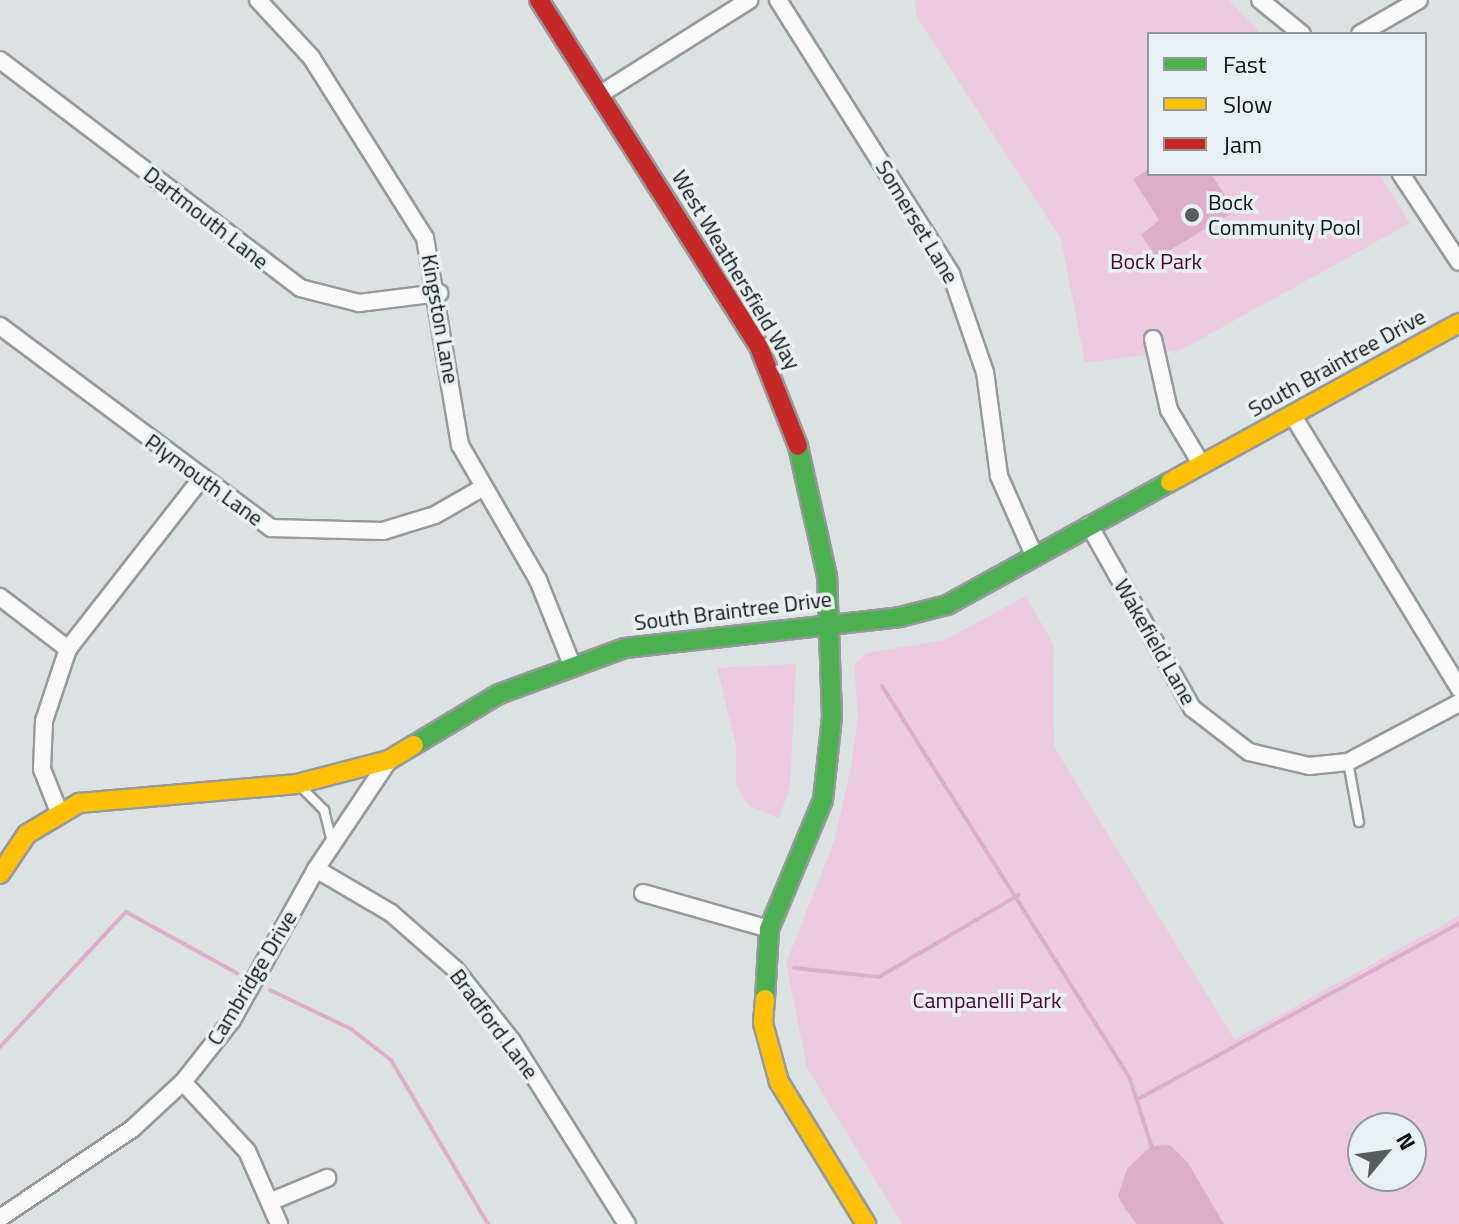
<!DOCTYPE html>
<html>
<head>
<meta charset="utf-8">
<style>
	body { margin:0 }
	#map { position:relative; width:1459px; height:1224px; overflow:hidden; background:#dce1e2; font-family:"Titillium Web",sans-serif }
	div>[style] { position:absolute }
	.green>* { inset:0; background:#eccae0 }
	.water>* { inset:0; background:#dcaeca }
	.stream>* { height:4px; margin:-2px; padding:0 2px; transform-origin:2px; border-radius:2px; background:#dcaeca }
	.roads { filter:drop-shadow(2px 0 #979a9b) drop-shadow(-2px 0 #979a9b) drop-shadow(0 2px #979a9b) drop-shadow(0 -2px #979a9b) }
	.lane>* { height:8px; margin:-4px; padding:0 4px; transform-origin:4px; border-radius:4px; background:#fafafb }
	.street>* { height:16px; margin:-8px; padding:0 8px; transform-origin:8px; border-radius:8px; background:#fafafb }
	.fast>* { height:18px; margin:-9px; padding:0 9px; transform-origin:9px; border-radius:9px; background:#4caf50 }
	.slow>* { height:18px; margin:-9px; padding:0 9px; transform-origin:9px; border-radius:9px; background:#ffc107 }
	.jam>* { height:18px; margin:-9px; padding:0 9px; transform-origin:9px; border-radius:9px; background:#c62828 }
	.dots>* { width:22px; height:22px; translate:-50% -50%; box-sizing:border-box; border:4px solid #e7f0f2; border-radius:50% }
	span { translate:-50% -50%; white-space:nowrap; text-align:center; line-height:1.15; -webkit-text-stroke:7px #e7f0f2; paint-order:stroke }
	.poi-label { font-size:22px; color:#111414 }
	.left { translate:0 -50%; text-align:left }
	.street-label { font-size:22px; color:#111414 }
	.park-label { font-size:22px; color:#51003a }
	.legend { position:absolute; left:1147px; top:32px; width:280px; height:144px; box-sizing:border-box; background:#e7f0f2; border:2px solid #919899; margin:0; padding:10px 14px; list-style:none; font-size:24px; color:#111414 }
	.legend li { display:flex; align-items:center; gap:16px; height:40px }
	.legend b { width:40px; border:2px solid #919899 }
	.north { position:absolute; left:1347px; top:1112px; width:80px; height:80px; box-sizing:border-box; background:#e7f0f2; border:2px solid #919899; border-radius:50%; rotate:61deg; font-size:22px; font-weight:700; line-height:32px; text-align:center; color:#111414 }
	.north::after { content:''; display:block; margin:auto; width:28px; height:36px; background:#585c5c; clip-path:polygon(50% 0,100% 100%,50% 72%,0 100%) }
</style>
</head>
<body>
<div id="map">
	<div class="green">
		<i style="clip-path:polygon(915px 0,1229px 0,1261px 34px,1149px 34px,1149px 174px,1379px 174px,1410px 223px,1181px 350px,1085px 363px,1061px 239px,916px 16px)"></i>
		<i style="clip-path:polygon(evenodd,1026px 596px,1053px 644px,1054px 747px,1235px 1040px,1459px 916px,1459px 1224px,902px 1224px,807px 1068px,786px 963px,834px 842px,851px 768px,858px 715px,854px 665px,867px 653px,945px 640px,1026px 596px,1363px 1128px,1411px 1128px,1411px 1176px,1363px 1176px,1363px 1128px)"></i>
		<i style="clip-path:polygon(796px 664px,790px 787px,779px 818px,749px 806px,736px 785px,736px 745px,717px 668px)"></i>
	</div>
	<div class="water">
		<i style="clip-path:polygon(1149px 169px,1211px 174px,1235px 211px,1157px 258px,1141px 235px,1159px 220px,1133px 179px)"></i>
		<i style="clip-path:polygon(1170px 1145px,1188px 1163px,1224px 1224px,1137px 1224px,1125px 1209px,1118px 1196px,1127px 1169px,1151px 1146px)"></i>
	</div>
	<div class="stream">
		<i style="left:882px;top:686px;width:465px;rotate:57.7deg"></i>
		<i style="left:1130px;top:1079px;width:72px;rotate:72.3deg"></i>
		<i style="left:794px;top:968px;width:85px;rotate:6deg"></i>
		<i style="left:879px;top:977px;width:162px;rotate:-30.4deg"></i>
		<i style="left:270px;top:990px;width:90px;rotate:25.7deg"></i>
		<i style="left:351px;top:1029px;width:51px;rotate:37.8deg"></i>
		<i style="left:391px;top:1060px;width:191px;rotate:59.4deg"></i>
		<i style="left:0;top:1047px;width:185px;rotate:-47deg"></i>
		<i style="left:126px;top:912px;width:127px;rotate:28.8deg"></i>
		<i style="left:1140px;top:1098px;width:364px;rotate:-28.7deg"></i>
	</div>
	<div class="roads">
		<div class="lane">
			<i style="left:1348px;top:762px;width:61px;rotate:79.6deg"></i>
			<i style="left:301px;top:787px;width:33px;rotate:45deg"></i>
			<i style="left:324px;top:810px;width:33px;rotate:76deg"></i>
		</div>
		<div class="street">
			<i style="left:258px;top:0;width:78px;rotate:47.1deg"></i>
			<i style="left:311px;top:57px;width:214px;rotate:57.8deg"></i>
			<i style="left:425px;top:238px;width:210px;rotate:80.4deg"></i>
			<i style="left:460px;top:445px;width:156px;rotate:60deg"></i>
			<i style="left:538px;top:580px;width:92px;rotate:68.2deg"></i>
			<i style="left:778px;top:0;width:324px;rotate:57.7deg"></i>
			<i style="left:951px;top:274px;width:104px;rotate:70.9deg"></i>
			<i style="left:985px;top:372px;width:105px;rotate:82.3deg"></i>
			<i style="left:999px;top:476px;width:86px;rotate:66.1deg"></i>
			<i style="left:1260px;top:0;width:54px;rotate:39deg"></i>
			<i style="left:1360px;top:34px;width:68px;rotate:-30deg"></i>
			<i style="left:0;top:60px;width:377px;rotate:37.2deg"></i>
			<i style="left:300px;top:288px;width:61px;rotate:14.3deg"></i>
			<i style="left:359px;top:303px;width:81px;rotate:-7.1deg"></i>
			<i style="left:599px;top:95px;width:178px;rotate:-32.3deg"></i>
			<i style="left:1401px;top:174px;width:105px;rotate:56.6deg"></i>
			<i style="left:0;top:326px;width:338px;rotate:36.7deg"></i>
			<i style="left:271px;top:528px;width:112px;rotate:1.5deg"></i>
			<i style="left:383px;top:531px;width:54px;rotate:-17.1deg"></i>
			<i style="left:435px;top:515px;width:54px;rotate:-29.9deg"></i>
			<i style="left:1153px;top:339px;width:73px;rotate:77.3deg"></i>
			<i style="left:1169px;top:410px;width:61px;rotate:59.2deg"></i>
			<i style="left:1293px;top:416px;width:319px;rotate:58.6deg"></i>
			<i style="left:1089px;top:525px;width:210px;rotate:60.6deg"></i>
			<i style="left:1192px;top:708px;width:72px;rotate:37.7deg"></i>
			<i style="left:1249px;top:752px;width:62px;rotate:13.1deg"></i>
			<i style="left:1309px;top:766px;width:39px;rotate:-6deg"></i>
			<i style="left:1348px;top:762px;width:126px;rotate:-28deg"></i>
			<i style="left:0;top:597px;width:86px;rotate:37.4deg"></i>
			<i style="left:59px;top:812px;width:46px;rotate:-111.6deg"></i>
			<i style="left:42px;top:769px;width:48px;rotate:-87.6deg"></i>
			<i style="left:44px;top:721px;width:76px;rotate:-71.6deg"></i>
			<i style="left:68px;top:649px;width:214px;rotate:-52deg"></i>
			<i style="left:316px;top:869px;width:87px;rotate:30.4deg"></i>
			<i style="left:391px;top:913px;width:85px;rotate:41.2deg"></i>
			<i style="left:455px;top:969px;width:92px;rotate:51.6deg"></i>
			<i style="left:512px;top:1041px;width:216px;rotate:57.9deg"></i>
			<i style="left:643px;top:893px;width:131px;rotate:15.9deg"></i>
			<i style="left:183px;top:1082px;width:94px;rotate:47.2deg"></i>
			<i style="left:247px;top:1151px;width:80px;rotate:66.3deg"></i>
			<i style="left:272px;top:1201px;width:60px;rotate:-22.7deg"></i>
			<i style="left:0;top:1218px;width:159px;rotate:-34deg"></i>
			<i style="left:132px;top:1129px;width:69px;rotate:-42.7deg"></i>
			<i style="left:183px;top:1082px;width:79px;rotate:-51.7deg"></i>
			<i style="left:232px;top:1020px;width:173px;rotate:-60.9deg"></i>
			<i style="left:316px;top:869px;width:131px;rotate:-56.2deg"></i>
		</div>
		<div class="fast">
			<i style="left:414px;top:745px;width:99px;rotate:-31deg"></i>
			<i style="left:499px;top:694px;width:134px;rotate:-20.1deg"></i>
			<i style="left:625px;top:648px;width:277px;rotate:-6.4deg"></i>
			<i style="left:900px;top:617px;width:49px;rotate:-14.3deg"></i>
			<i style="left:947px;top:605px;width:255px;rotate:-28.9deg"></i>
			<i style="left:765px;top:999px;width:70px;rotate:-86.7deg"></i>
			<i style="left:769px;top:929px;width:140px;rotate:-67.3deg"></i>
			<i style="left:823px;top:800px;width:83px;rotate:-83.8deg"></i>
			<i style="left:832px;top:717px;width:141px;rotate:-92deg"></i>
			<i style="left:827px;top:576px;width:133px;rotate:-102.6deg"></i>
		</div>
		<div class="slow">
			<i style="left:1170px;top:482px;width:330px;rotate:-28.8deg"></i>
			<i style="left:0;top:874px;width:48px;rotate:-56deg"></i>
			<i style="left:27px;top:834px;width:61px;rotate:-30.8deg"></i>
			<i style="left:79px;top:803px;width:219px;rotate:-5deg"></i>
			<i style="left:297px;top:784px;width:95px;rotate:-14.6deg"></i>
			<i style="left:389px;top:760px;width:29px;rotate:-31deg"></i>
			<i style="left:765px;top:999px;width:24px;rotate:95deg"></i>
			<i style="left:763px;top:1023px;width:61px;rotate:74.8deg"></i>
			<i style="left:779px;top:1082px;width:167px;rotate:58.5deg"></i>
		</div>
		<div class="jam">
			<i style="left:539px;top:0;width:411px;rotate:57.6deg"></i>
			<i style="left:759px;top:347px;width:106px;rotate:68.5deg"></i>
		</div>
	</div>
	<div class="dots">
		<i style="left:1192px;top:215px;background:#585c5c"></i>
	</div>
	<div class="poi-label">
		<span class="left" style="left:1208px;top:215px">Bock<br>Community Pool</span>
	</div>
	<div class="street-label">
		<span style="left:206px;top:218px;rotate:38deg">Dartmouth Lane</span>
		<span style="left:917px;top:222px;rotate:59deg">Somerset Lane</span>
		<span style="left:736px;top:270px;rotate:59deg">West Weathersfield Way</span>
		<span style="left:440px;top:319px;rotate:80deg">Kingston Lane</span>
		<span style="left:1337px;top:363px;rotate:-29deg">South Braintree Drive</span>
		<span style="left:204px;top:480px;rotate:36deg">Plymouth Lane</span>
		<span style="left:733px;top:611px;rotate:-7deg">South Braintree Drive</span>
		<span style="left:1155px;top:642px;rotate:60deg">Wakefield Lane</span>
		<span style="left:252px;top:978px;rotate:-59deg">Cambridge Drive</span>
		<span style="left:494px;top:1024px;rotate:53deg">Bradford Lane</span>
	</div>
	<div class="park-label">
		<span style="left:1156px;top:262px">Bock Park</span>
		<span style="left:987px;top:1001px">Campanelli Park</span>
	</div>
	<ul class="legend">
	<li><b style="height:10px;background:#4caf50"></b>Fast</li>
	<li><b style="height:10px;background:#ffc107"></b>Slow</li>
	<li><b style="height:10px;background:#c62828"></b>Jam</li>
	</ul>
	<div class="north">N</div>
</div>
</body>
</html>
